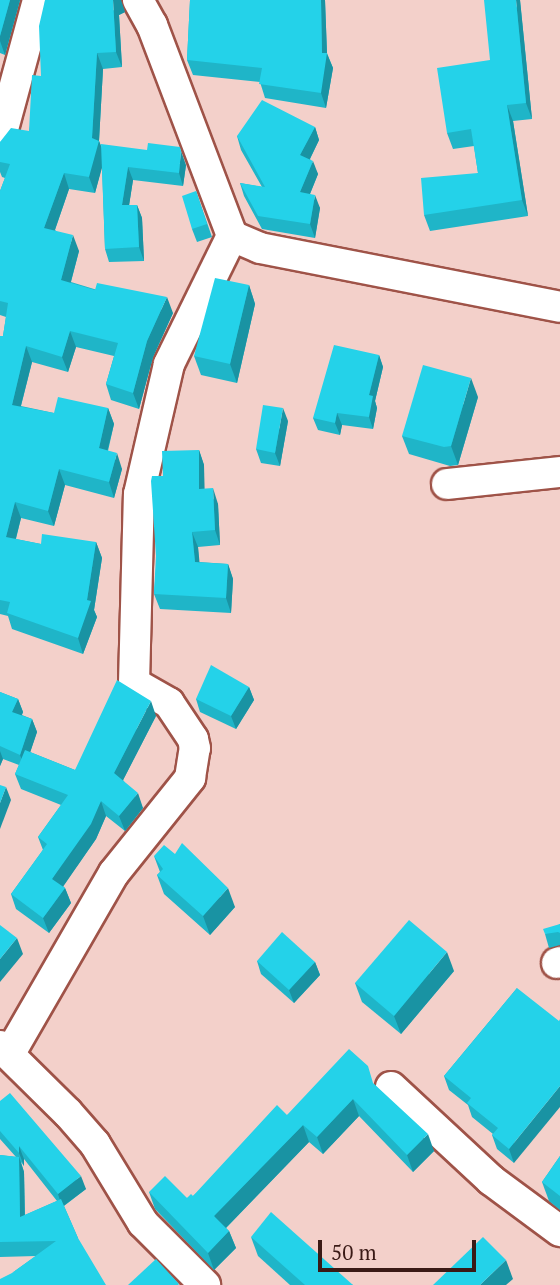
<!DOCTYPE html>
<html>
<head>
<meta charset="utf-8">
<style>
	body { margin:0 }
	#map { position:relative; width:560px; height:1285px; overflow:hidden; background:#f3d0ca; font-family:"PT Serif",serif }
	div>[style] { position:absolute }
	.roads { filter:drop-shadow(2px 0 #9f5348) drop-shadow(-2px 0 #9f5348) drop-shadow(0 2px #9f5348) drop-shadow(0 -2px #9f5348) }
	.minor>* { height:30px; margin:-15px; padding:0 15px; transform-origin:15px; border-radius:15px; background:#fff }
	.wall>* { inset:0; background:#1fb5c8 }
	.shaded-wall>* { inset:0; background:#1993a3 }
	.building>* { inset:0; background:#24d2e9 }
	span { translate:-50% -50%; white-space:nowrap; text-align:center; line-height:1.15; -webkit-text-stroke:5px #f3d0ca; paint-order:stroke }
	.scale { position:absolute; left:318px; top:1240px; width:158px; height:32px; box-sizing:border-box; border:4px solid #3a1a16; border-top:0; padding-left:9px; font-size:21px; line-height:24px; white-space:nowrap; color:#3a1a16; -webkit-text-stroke:5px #f3d0ca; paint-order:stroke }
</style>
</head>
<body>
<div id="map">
	<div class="roads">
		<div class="minor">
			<i style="left:138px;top:0;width:29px;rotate:61deg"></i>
			<i style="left:152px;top:25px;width:226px;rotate:69.2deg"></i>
			<i style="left:232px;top:236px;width:30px;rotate:23deg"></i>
			<i style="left:260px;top:248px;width:306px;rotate:11.1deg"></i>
			<i style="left:0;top:140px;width:145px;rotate:-74.8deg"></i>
			<i style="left:447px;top:484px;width:114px;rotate:-6.1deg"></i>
			<i style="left:557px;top:963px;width:3px;rotate:-18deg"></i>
			<i style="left:0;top:1046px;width:95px;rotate:44.6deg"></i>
			<i style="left:68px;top:1113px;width:41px;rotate:48.9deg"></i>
			<i style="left:95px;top:1144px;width:92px;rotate:58.7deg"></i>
			<i style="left:143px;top:1223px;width:88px;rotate:45deg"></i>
			<i style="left:10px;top:1053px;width:208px;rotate:-60deg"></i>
			<i style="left:114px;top:873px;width:122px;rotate:-51.3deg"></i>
			<i style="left:190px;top:778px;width:30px;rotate:-81deg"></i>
			<i style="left:195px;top:748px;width:9px;rotate:-103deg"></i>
			<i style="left:193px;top:739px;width:43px;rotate:-123.7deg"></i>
			<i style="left:169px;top:703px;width:40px;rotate:-150.3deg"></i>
			<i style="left:134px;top:683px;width:189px;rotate:-88.5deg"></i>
			<i style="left:139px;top:494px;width:133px;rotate:-77deg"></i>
			<i style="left:169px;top:364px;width:143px;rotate:-63.8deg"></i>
			<i style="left:391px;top:1087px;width:137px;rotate:42.9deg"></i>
			<i style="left:491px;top:1180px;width:86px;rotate:36.5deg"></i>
		</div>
	</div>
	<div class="wall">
		<i style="clip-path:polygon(0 0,20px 0,5px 55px,0 53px)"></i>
		<i style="clip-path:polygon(45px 0,125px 12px,119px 15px,122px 67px,103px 69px,99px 141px,102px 148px,186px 165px,183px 186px,133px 180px,129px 205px,137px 205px,142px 218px,144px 261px,109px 262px,105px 249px,102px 166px,95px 193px,69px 189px,55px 230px,79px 251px,71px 282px,173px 313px,153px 357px,139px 409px,111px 400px,106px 384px,114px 356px,76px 347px,68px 372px,32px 362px,21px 406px,54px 413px,108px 408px,114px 424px,108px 451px,122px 469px,114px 498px,65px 485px,54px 526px,21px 518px,16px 539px,41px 544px,96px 542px,102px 558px,94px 610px,97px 617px,83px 654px,12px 629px,8px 616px,0 614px,0 336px,3px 336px,6px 317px,0 315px,0 191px,5px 178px,2px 177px,0 172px,0 142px,29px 131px,41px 76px)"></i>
		<i style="clip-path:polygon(190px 0,325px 0,327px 53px,333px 68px,326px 108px,265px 98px,260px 82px,193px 75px,187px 60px)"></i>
		<i style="clip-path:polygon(520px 0,532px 119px,513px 121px,528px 216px,430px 231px,424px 215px,478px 173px,474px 146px,453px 149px,447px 133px,490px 60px)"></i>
		<i style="clip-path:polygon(315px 127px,319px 140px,310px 159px,318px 174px,310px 194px,320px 208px,315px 238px,262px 229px,244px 196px,240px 183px,262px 187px,241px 150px,237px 136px)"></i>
		<i style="clip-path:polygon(196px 191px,212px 237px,197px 242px,192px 229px)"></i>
		<i style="clip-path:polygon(249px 285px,255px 304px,237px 383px,201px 375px,194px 356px)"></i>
		<i style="clip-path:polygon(379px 355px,383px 367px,375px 401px,377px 408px,373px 429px,342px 425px,340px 435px,318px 430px,313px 418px)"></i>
		<i style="clip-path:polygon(478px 397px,458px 465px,450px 466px,409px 454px,402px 436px)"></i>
		<i style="clip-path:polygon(288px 421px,280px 466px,261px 463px,256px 449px)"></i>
		<i style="clip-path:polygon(199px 450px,204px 465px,204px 489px,218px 504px,220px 545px,198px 547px,199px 562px,228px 564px,233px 579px,231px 613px,160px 609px,154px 594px,163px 476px)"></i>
		<i style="clip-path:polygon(249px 687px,254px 700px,236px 729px,200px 712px,196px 699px)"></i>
		<i style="clip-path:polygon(0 692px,18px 699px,23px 712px,22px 715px,32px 719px,37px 732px,30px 752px,75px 770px,156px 716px,123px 780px,143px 808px,125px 831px,106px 816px,96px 839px,63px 886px,65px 888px,71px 903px,49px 933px,16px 909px,11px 894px,43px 850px,38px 837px,61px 805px,21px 789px,15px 774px,19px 765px,3px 759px,0 766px)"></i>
		<i style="clip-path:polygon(154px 856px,235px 907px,210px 935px,164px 894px,157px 875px,160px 872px)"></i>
		<i style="clip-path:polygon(560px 924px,560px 945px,549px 948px,545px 934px)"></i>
		<i style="clip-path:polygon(257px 961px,315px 962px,320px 975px,294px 1003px,261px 974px)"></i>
		<i style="clip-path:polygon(454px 971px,401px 1034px,362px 1002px,355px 983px)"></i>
		<i style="clip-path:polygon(517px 988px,514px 1163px,497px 1149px,492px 1135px,493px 1134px,472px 1117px,468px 1105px,449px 1090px,444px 1076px)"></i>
		<i style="clip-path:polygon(374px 1084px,434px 1151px,413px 1172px,359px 1116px,323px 1154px,309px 1142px,226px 1228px,229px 1231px,236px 1248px,214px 1270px,155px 1209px,149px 1192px,187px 1198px,193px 1196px,287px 1115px)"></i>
		<i style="clip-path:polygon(evenodd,0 1101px,86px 1189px,64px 1206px,78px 1238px,12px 1273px,36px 1256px,0 1257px,0 1155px,16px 1157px,0 1139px,0 1101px,24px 1159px,57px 1201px,25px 1215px,24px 1172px,21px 1162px,24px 1166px,24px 1159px)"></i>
		<i style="clip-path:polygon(560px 1156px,560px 1210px,549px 1201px,542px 1182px)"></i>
		<i style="clip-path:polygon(251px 1237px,353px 1285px,290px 1285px,258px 1256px)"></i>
	</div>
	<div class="shaded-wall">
		<i style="clip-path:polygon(10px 0,20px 0,5px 55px,0 41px,0 36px)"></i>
		<i style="clip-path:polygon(113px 0,121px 0,125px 12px,119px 15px,122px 67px,116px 52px)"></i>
		<i style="clip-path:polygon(321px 0,325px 0,327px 54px,333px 68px,326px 108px,321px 93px,322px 53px)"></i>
		<i style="clip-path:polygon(516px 0,520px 0,532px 119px,526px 103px)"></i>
		<i style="clip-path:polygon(97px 53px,103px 69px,99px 141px,105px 157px,95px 193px,89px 177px,92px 138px)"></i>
		<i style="clip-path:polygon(507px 105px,513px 121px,528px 216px,522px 200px)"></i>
		<i style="clip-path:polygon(315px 127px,319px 140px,305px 169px,300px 155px)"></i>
		<i style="clip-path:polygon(181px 151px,186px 165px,183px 186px,179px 173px)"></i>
		<i style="clip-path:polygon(313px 161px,318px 174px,305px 206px,300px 192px)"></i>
		<i style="clip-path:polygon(128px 167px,133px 180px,127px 219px,122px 205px)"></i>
		<i style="clip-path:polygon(64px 173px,69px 189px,50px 244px,44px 228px)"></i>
		<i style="clip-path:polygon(315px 195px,320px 208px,315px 238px,310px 224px)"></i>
		<i style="clip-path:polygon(137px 205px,142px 218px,144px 261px,139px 247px)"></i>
		<i style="clip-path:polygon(73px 235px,79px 251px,67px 296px,61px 280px)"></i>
		<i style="clip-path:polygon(249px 285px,255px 304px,237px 383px,230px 364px)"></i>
		<i style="clip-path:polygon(167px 297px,173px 313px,153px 357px,139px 409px,133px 393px,147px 341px)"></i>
		<i style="clip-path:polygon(70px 331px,76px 347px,68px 372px,62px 357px)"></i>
		<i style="clip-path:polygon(26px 346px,32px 362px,17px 421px,12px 405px)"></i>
		<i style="clip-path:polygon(379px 355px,383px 367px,375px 401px,377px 408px,373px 429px,369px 417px,369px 395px)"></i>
		<i style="clip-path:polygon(471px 378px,478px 397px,458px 465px,451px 446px)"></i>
		<i style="clip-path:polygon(108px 408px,114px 424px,104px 464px,99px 448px)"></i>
		<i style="clip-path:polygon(283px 408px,288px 421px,280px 466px,275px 453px)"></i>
		<i style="clip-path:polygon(337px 413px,342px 425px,340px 435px,335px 423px)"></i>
		<i style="clip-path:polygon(199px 450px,204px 465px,205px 505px,199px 489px)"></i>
		<i style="clip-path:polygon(117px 453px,122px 469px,114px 498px,109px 482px)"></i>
		<i style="clip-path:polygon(59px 469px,65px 485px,54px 526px,48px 511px)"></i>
		<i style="clip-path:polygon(213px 488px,218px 504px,220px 545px,215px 530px)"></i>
		<i style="clip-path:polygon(15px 502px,21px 518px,12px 553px,6px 537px)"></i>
		<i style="clip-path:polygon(192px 532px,198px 547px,201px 577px,195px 562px)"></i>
		<i style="clip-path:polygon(96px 542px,102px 558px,94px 610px,97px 617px,83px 654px,78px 638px,87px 600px)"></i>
		<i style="clip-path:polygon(228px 564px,233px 579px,231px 613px,226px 598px)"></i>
		<i style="clip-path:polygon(249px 687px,254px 700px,236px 729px,231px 716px)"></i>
		<i style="clip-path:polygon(18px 699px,23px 712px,17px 726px,12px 712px)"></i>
		<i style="clip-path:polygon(151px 701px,156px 716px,119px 788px,114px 773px)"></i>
		<i style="clip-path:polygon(32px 719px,37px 732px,25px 768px,20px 755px)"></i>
		<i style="clip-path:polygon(0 751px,3px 759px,0 766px)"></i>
		<i style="clip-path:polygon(6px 787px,11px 800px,0 829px,0 803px)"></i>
		<i style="clip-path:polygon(138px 793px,143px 808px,125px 831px,119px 816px)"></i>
		<i style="clip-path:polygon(101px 801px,106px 816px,96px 839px,58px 894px,52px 879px)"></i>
		<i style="clip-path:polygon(65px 888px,71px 903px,49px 933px,43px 918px)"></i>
		<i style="clip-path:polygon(228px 888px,235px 907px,210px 935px,203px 916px)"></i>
		<i style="clip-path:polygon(17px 938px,23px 954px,0 982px,0 959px)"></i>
		<i style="clip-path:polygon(447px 952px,454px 971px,401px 1034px,394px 1016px)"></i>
		<i style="clip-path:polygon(315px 962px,320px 975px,294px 1003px,289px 990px)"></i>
		<i style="clip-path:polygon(560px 1086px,560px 1107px,514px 1163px,509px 1149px)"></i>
		<i style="clip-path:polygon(353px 1099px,359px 1116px,323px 1154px,317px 1137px)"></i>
		<i style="clip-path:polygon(303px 1125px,309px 1142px,221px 1233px,214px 1216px)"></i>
		<i style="clip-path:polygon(428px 1134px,434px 1151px,413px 1172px,407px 1155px)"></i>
		<i style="clip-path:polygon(19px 1146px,24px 1159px,24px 1166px,19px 1153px)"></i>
		<i style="clip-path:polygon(19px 1157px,24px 1172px,25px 1231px,20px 1217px)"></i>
		<i style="clip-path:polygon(81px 1176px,86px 1189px,62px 1207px,58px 1194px)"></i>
		<i style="clip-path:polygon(229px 1231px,236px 1248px,214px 1270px,208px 1253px)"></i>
		<i style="clip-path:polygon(506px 1260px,513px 1279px,506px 1285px,480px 1285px)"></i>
	</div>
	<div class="building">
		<i style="clip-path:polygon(0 0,10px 0,0 36px)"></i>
		<i style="clip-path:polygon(45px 0,113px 0,116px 52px,97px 53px,92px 138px,99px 141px,89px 177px,64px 173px,44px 228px,73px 235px,61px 280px,95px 290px,97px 283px,167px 297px,147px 341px,133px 393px,106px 384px,118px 343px,70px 331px,62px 357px,26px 346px,12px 405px,54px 413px,58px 397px,108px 408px,99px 448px,117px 453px,109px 482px,59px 469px,48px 511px,15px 502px,6px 537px,41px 544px,42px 534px,96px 542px,87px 600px,91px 601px,78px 638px,7px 613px,10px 602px,0 600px,0 336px,3px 336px,8px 303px,0 301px,0 191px,10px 164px,0 162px,0 142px,11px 128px,29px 131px,32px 75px,41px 76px,39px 26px)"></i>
		<i style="clip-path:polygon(190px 0,321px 0,322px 53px,327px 53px,321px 93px,259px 84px,262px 68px,187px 60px)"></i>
		<i style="clip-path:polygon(484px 0,516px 0,526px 103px,507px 105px,522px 200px,424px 215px,421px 178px,478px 173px,471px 129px,447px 133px,437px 68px,490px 60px)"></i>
		<i style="clip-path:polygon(262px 100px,315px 127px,300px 155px,313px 161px,300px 192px,315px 195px,310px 224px,258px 216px,240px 183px,265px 187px,237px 136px)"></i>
		<i style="clip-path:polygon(148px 143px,180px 147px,181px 151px,179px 173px,128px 167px,122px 205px,137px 205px,139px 247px,105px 249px,101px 144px,147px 150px)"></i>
		<i style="clip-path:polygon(196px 191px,207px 224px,192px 229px,182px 196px)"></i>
		<i style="clip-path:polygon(215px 278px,249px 285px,230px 364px,194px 356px)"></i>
		<i style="clip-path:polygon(334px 345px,379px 355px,369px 395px,373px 396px,369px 417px,337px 413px,335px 423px,313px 418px)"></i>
		<i style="clip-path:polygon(423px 365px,471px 378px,451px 446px,444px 447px,402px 436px)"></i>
		<i style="clip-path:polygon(263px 405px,283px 408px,275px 453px,256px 449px)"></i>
		<i style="clip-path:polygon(199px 450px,199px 489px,213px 488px,215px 530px,192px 532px,195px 562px,228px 564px,226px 598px,154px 594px,156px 556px,151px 481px,152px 476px,163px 476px,162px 451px)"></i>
		<i style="clip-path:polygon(211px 665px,249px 687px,231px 716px,196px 699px)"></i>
		<i style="clip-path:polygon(117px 680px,151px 701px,114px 773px,138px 793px,119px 816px,101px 801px,91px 824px,52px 879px,65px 888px,43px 918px,11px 894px,47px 844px,38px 837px,68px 795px,15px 774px,25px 750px,75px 770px)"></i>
		<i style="clip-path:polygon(0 692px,18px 699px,12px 712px,32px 719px,20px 755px,0 746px)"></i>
		<i style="clip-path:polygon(0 785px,6px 787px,0 803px)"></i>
		<i style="clip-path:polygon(182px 843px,228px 888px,203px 916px,157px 875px,163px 869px,154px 856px,164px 845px,175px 854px)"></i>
		<i style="clip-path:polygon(409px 920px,447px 952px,394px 1016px,355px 983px)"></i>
		<i style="clip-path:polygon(560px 924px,560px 933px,558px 932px,545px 934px,543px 929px)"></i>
		<i style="clip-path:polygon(0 925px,17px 938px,0 959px)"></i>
		<i style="clip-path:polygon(282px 932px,315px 962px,289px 990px,257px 961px)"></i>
		<i style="clip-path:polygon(517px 988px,559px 1021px,560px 1019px,560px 1086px,509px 1149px,492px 1135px,498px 1128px,467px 1103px,471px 1098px,444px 1076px)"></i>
		<i style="clip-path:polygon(349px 1049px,368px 1066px,373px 1083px,428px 1134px,407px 1155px,353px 1099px,317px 1137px,303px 1125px,214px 1216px,229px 1231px,208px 1253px,149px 1192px,165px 1176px,187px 1198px,191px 1194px,193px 1196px,277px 1105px,287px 1115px)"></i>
		<i style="clip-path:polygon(10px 1093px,81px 1176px,58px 1194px,19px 1146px,19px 1153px,0 1131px,0 1101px)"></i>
		<i style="clip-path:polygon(0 1155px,19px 1157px,20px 1217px,61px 1199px,78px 1238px,106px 1285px,0 1285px,0 1279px,12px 1273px,56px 1241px,0 1242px)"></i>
		<i style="clip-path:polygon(560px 1156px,560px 1196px,542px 1182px)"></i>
		<i style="clip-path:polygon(271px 1212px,353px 1285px,305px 1285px,251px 1237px)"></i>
		<i style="clip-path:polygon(483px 1237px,506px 1260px,480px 1285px,433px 1285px)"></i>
		<i style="clip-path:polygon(156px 1259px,179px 1284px,178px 1285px,128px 1285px)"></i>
	</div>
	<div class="scale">50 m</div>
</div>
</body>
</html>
